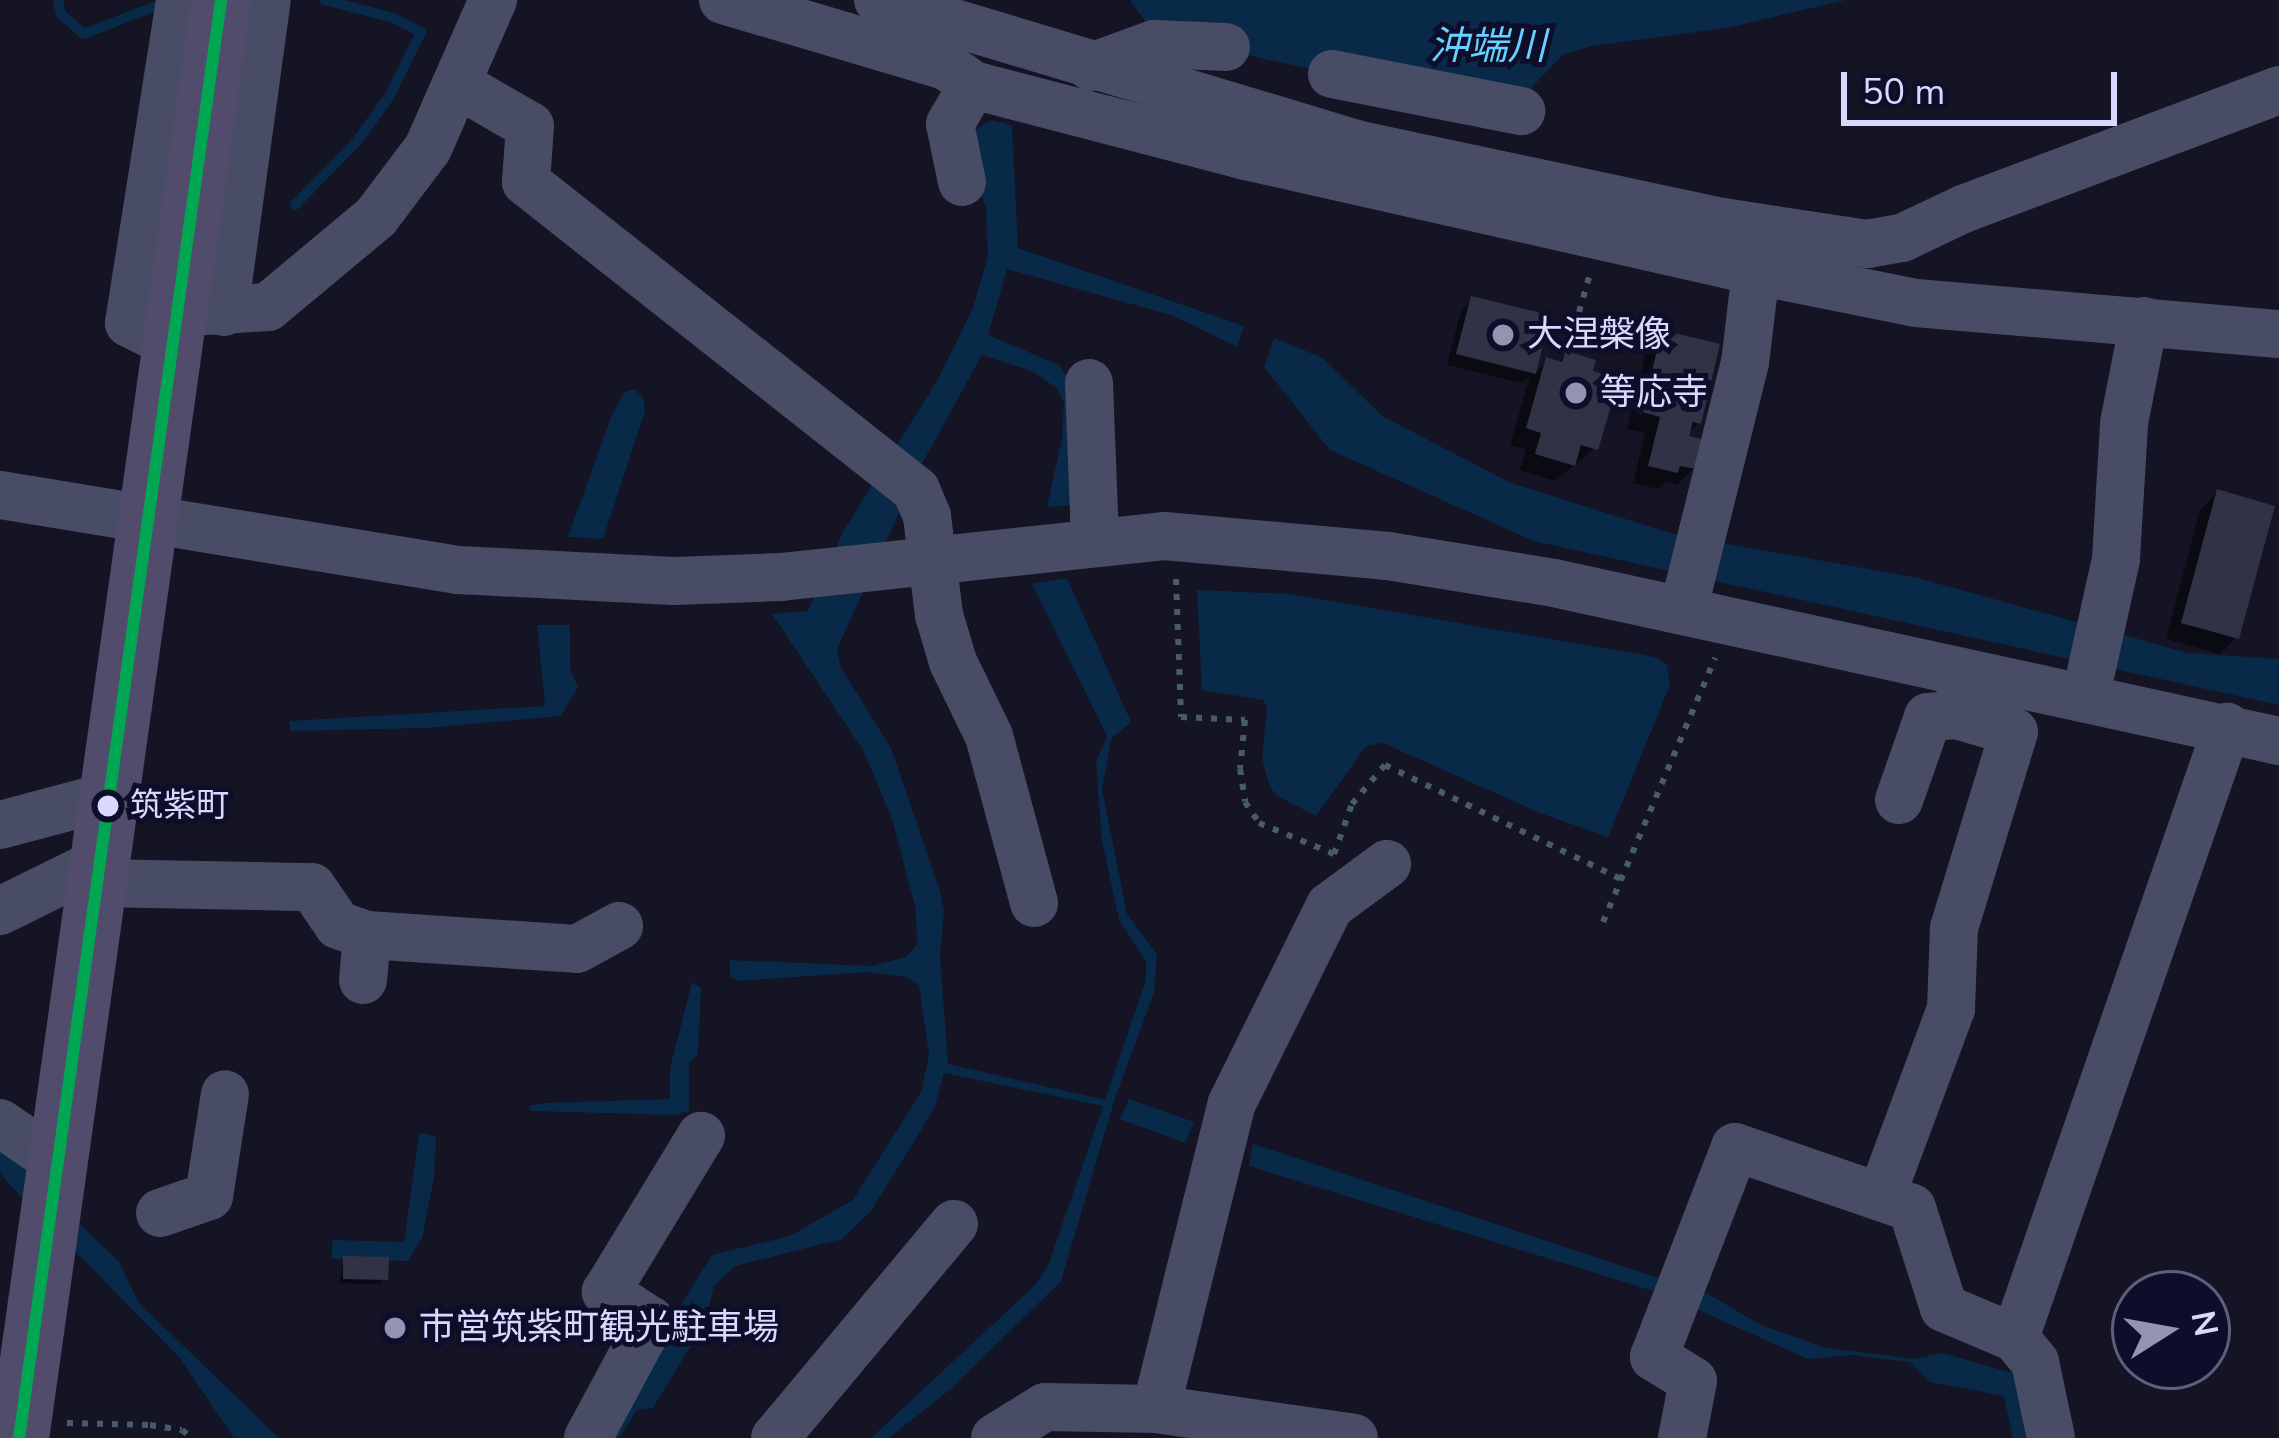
<!DOCTYPE html>
<html>
<head>
<meta charset="utf-8">
<style>
	body { margin:0 }
	#map { position:relative; width:2279px; height:1438px; overflow:hidden; background:#141424; font-family:"Nunito Sans","Noto Sans JP",sans-serif }
	div>[style] { position:absolute }
	.water>* { inset:0; background:#082947 }
	.shadow>* { inset:0; background:#0007 }
	.stream>* { height:10px; margin:-5px; padding:0 5px; transform-origin:5px; border-radius:5px; background:#082947 }
	.building>* { inset:0; background:#323246 }
	.path>* { height:6px; margin-top:-3px; transform-origin:0; background:repeating-linear-gradient(90deg,#475c68 0 6px,transparent 0 15px) }
	.minor>* { height:48px; margin:-24px; padding:0 24px; transform-origin:24px; border-radius:24px; background:#494c65 }
	.major>* { height:60px; margin:-30px; padding:0 30px; transform-origin:30px; border-radius:30px; background:#514c6b }
	.bus-1>* { height:12px; margin:-6px; padding:0 6px; transform-origin:6px; border-radius:6px; background:#00a651 }
	.dots>* { width:33px; height:33px; translate:-50% -50%; box-sizing:border-box; border:6px solid #0e0e2a; border-radius:50% }
	span { translate:-50% -50%; white-space:nowrap; text-align:center; line-height:1.15; -webkit-text-stroke:10px #0e0e2a; paint-order:stroke }
	.bus-label { font-size:33px; color:#d7d9ff }
	.left { translate:0 -50%; text-align:left }
	.poi-label { font-size:36px; color:#d7d9ff }
	.water-label { font-size:39px; color:#65d2ff; font-style:italic }
	.north { position:absolute; left:2111px; top:1270px; width:120px; height:120px; box-sizing:border-box; background:#0e0e2a; border:3px solid #5e5f7f; border-radius:50%; rotate:79deg; font-size:33px; font-weight:700; line-height:48px; text-align:center; color:#d7d9ff }
	.north::after { content:''; display:block; margin:auto; width:42px; height:54px; background:#9394b2; clip-path:polygon(50% 0,100% 100%,50% 72%,0 100%) }
	.scale { position:absolute; left:1841px; top:72px; width:276px; height:54px; box-sizing:border-box; border:6px solid #d7d9ff; border-top:0; padding-left:15px; font-size:36px; line-height:42px; white-space:nowrap; color:#d7d9ff; -webkit-text-stroke:9px #0e0e2a; paint-order:stroke }
</style>
</head>
<body>
<div id="map">
	<div class="water">
		<i style="clip-path:polygon(1130px 0,1846px 0,1726px 28px,1592px 46px,1564px 54px,1531px 88px,1506px 92px,1395px 87px,1219px 49px,1152px 31px)"></i>
		<i style="clip-path:polygon(991px 120px,1012px 125px,1018px 248px,1244px 326px,1237px 347px,1174px 316px,1007px 269px,988px 335px,1059px 365px,1073px 385px,1074px 505px,1047px 507px,1062px 439px,1064px 402px,1056px 388px,1034px 372px,982px 355px,919px 469px,837px 649px,841px 668px,891px 748px,939px 888px,944px 910px,940px 957px,948px 1064px,1105px 1100px,1146px 980px,1146px 961px,1119px 920px,1102px 841px,1096px 762px,1107px 736px,1032px 584px,1067px 578px,1131px 722px,1112px 738px,1102px 789px,1127px 914px,1157px 954px,1154px 993px,1115px 1098px,1061px 1281px,953px 1387px,889px 1438px,871px 1438px,1034px 1286px,1048px 1266px,1103px 1106px,944px 1073px,934px 1109px,871px 1211px,842px 1239px,735px 1266px,714px 1286px,704px 1324px,653px 1408px,637px 1410px,619px 1438px,599px 1438px,712px 1255px,790px 1236px,853px 1200px,921px 1092px,929px 1055px,919px 985px,907px 977px,869px 972px,737px 981px,730px 976px,730px 960px,871px 966px,906px 957px,917px 944px,916px 910px,892px 819px,863px 750px,772px 614px,808px 611px,844px 530px,937px 381px,973px 308px,988px 256px,986px 209px,966px 136px)"></i>
		<i style="clip-path:polygon(1274px 338px,1323px 358px,1382px 416px,1511px 483px,1673px 534px,1918px 578px,2188px 653px,2279px 659px,2279px 705px,1534px 541px,1330px 450px,1264px 367px)"></i>
		<i style="clip-path:polygon(635px 389px,644px 399px,645px 411px,603px 539px,568px 537px,611px 417px,624px 392px)"></i>
		<i style="clip-path:polygon(1197px 590px,1291px 594px,1655px 657px,1667px 665px,1670px 685px,1608px 837px,1540px 813px,1383px 743px,1366px 746px,1316px 816px,1276px 795px,1269px 785px,1262px 758px,1267px 706px,1263px 700px,1202px 690px)"></i>
		<i style="clip-path:polygon(537px 625px,570px 625px,570px 669px,578px 687px,561px 716px,425px 728px,291px 731px,289px 721px,545px 706px)"></i>
		<i style="clip-path:polygon(692px 982px,701px 988px,698px 1054px,689px 1063px,689px 1111px,675px 1115px,531px 1111px,528px 1106px,546px 1103px,670px 1099px,670px 1068px)"></i>
		<i style="clip-path:polygon(1129px 1099px,1194px 1122px,1185px 1143px,1120px 1119px)"></i>
		<i style="clip-path:polygon(424px 1133px,436px 1137px,434px 1177px,422px 1238px,408px 1261px,331px 1259px,333px 1240px,404px 1242px,419px 1134px)"></i>
		<i style="clip-path:polygon(1253px 1144px,1710px 1295px,1761px 1325px,1825px 1348px,1914px 1359px,1942px 1353px,2016px 1374px,2033px 1438px,2013px 1438px,2004px 1396px,1930px 1382px,1910px 1362px,1853px 1355px,1808px 1359px,1663px 1294px,1249px 1166px)"></i>
		<i style="clip-path:polygon(0 1145px,119px 1262px,139px 1303px,279px 1438px,234px 1438px,179px 1357px,7px 1182px,0 1173px)"></i>
	</div>
	<div class="shadow">
		<i style="clip-path:polygon(1472px 300px,1546px 317px,1533px 375px,1547px 361px,1557px 364px,1567px 354px,1595px 448px,1555px 481px,1520px 470px,1526px 449px,1510px 445px,1530px 375px,1522px 383px,1447px 365px,1461px 311px)"></i>
		<i style="clip-path:polygon(1663px 333px,1698px 423px,1687px 434px,1694px 468px,1677px 485px,1665px 482px,1658px 489px,1633px 483px,1645px 433px,1627px 429px,1646px 350px)"></i>
		<i style="clip-path:polygon(2217px 493px,2237px 637px,2220px 654px,2166px 639px,2200px 510px)"></i>
		<i style="clip-path:polygon(344px 1259px,385px 1279px,380px 1284px,339px 1283px)"></i>
	</div>
	<div class="stream">
		<i style="left:58px;top:0;width:14px;rotate:78deg"></i>
		<i style="left:61px;top:14px;width:30px;rotate:41deg"></i>
		<i style="left:84px;top:34px;width:83px;rotate:-21.3deg"></i>
		<i style="left:295px;top:205px;width:89px;rotate:-45.9deg"></i>
		<i style="left:357px;top:141px;width:54px;rotate:-54deg"></i>
		<i style="left:389px;top:97px;width:72px;rotate:-63.8deg"></i>
		<i style="left:421px;top:32px;width:30px;rotate:-153deg"></i>
		<i style="left:394px;top:18px;width:72px;rotate:-165.6deg"></i>
	</div>
	<div class="building">
		<i style="clip-path:polygon(1471px 296px,1550px 315px,1536px 374px,1456px 354px)"></i>
		<i style="clip-path:polygon(1662px 330px,1720px 344px,1701px 424px,1693px 422px,1689px 436px,1704px 440px,1696px 469px,1680px 466px,1678px 473px,1648px 466px,1660px 417px,1642px 412px)"></i>
		<i style="clip-path:polygon(1566px 351px,1596px 360px,1593px 371px,1619px 379px,1598px 450px,1581px 445px,1575px 466px,1535px 454px,1541px 433px,1526px 428px,1546px 357px,1562px 362px)"></i>
		<i style="clip-path:polygon(2217px 489px,2275px 506px,2239px 639px,2181px 623px)"></i>
		<i style="clip-path:polygon(343px 1256px,389px 1257px,388px 1280px,343px 1279px)"></i>
	</div>
	<div class="path">
		<i style="left:1579px;top:312px;width:40px;rotate:-74deg"></i>
		<i style="left:1176px;top:579px;width:138px;rotate:87.9deg"></i>
		<i style="left:1181px;top:717px;width:64px;rotate:2.7deg"></i>
		<i style="left:1245px;top:720px;width:49px;rotate:95.8deg"></i>
		<i style="left:1240px;top:769px;width:33px;rotate:81deg"></i>
		<i style="left:1245px;top:802px;width:25px;rotate:56deg"></i>
		<i style="left:1259px;top:823px;width:81px;rotate:22.5deg"></i>
		<i style="left:1334px;top:854px;width:53px;rotate:-70.2deg"></i>
		<i style="left:1352px;top:804px;width:51px;rotate:-49.8deg"></i>
		<i style="left:1385px;top:765px;width:262px;rotate:25.8deg"></i>
		<i style="left:1603px;top:922px;width:287px;rotate:-67deg"></i>
		<i style="left:67px;top:1423px;width:83px;rotate:1.4deg"></i>
		<i style="left:150px;top:1425px;width:32px;rotate:9deg"></i>
		<i style="left:182px;top:1430px;width:13px;rotate:39deg"></i>
	</div>
	<div class="minor">
		<i style="left:723px;top:0;width:233px;rotate:16.5deg"></i>
		<i style="left:946px;top:66px;width:33px;rotate:35deg"></i>
		<i style="left:973px;top:85px;width:282px;rotate:14.6deg"></i>
		<i style="left:1246px;top:156px;width:523px;rotate:12.71deg"></i>
		<i style="left:1756px;top:271px;width:163px;rotate:11.3deg"></i>
		<i style="left:1916px;top:303px;width:364px;rotate:4.9deg"></i>
		<i style="left:878px;top:0;width:503px;rotate:16.74deg"></i>
		<i style="left:1360px;top:145px;width:371px;rotate:12deg"></i>
		<i style="left:1723px;top:222px;width:146px;rotate:8.7deg"></i>
		<i style="left:1867px;top:244px;width:36px;rotate:-10deg"></i>
		<i style="left:1902px;top:238px;width:68px;rotate:-25.4deg"></i>
		<i style="left:1963px;top:209px;width:338px;rotate:-20.6deg"></i>
		<i style="left:1091px;top:67px;width:67px;rotate:-20.1deg"></i>
		<i style="left:1154px;top:44px;width:72px;rotate:2.4deg"></i>
		<i style="left:1332px;top:74px;width:193px;rotate:11.1deg"></i>
		<i style="left:457px;top:84px;width:84px;rotate:29.9deg"></i>
		<i style="left:530px;top:126px;width:56px;rotate:94.1deg"></i>
		<i style="left:526px;top:182px;width:497px;rotate:38.3deg"></i>
		<i style="left:916px;top:490px;width:28px;rotate:67deg"></i>
		<i style="left:927px;top:516px;width:100px;rotate:83.1deg"></i>
		<i style="left:939px;top:615px;width:49px;rotate:73.4deg"></i>
		<i style="left:953px;top:662px;width:82px;rotate:64.1deg"></i>
		<i style="left:989px;top:736px;width:173px;rotate:74.9deg"></i>
		<i style="left:962px;top:182px;width:59px;rotate:-101.7deg"></i>
		<i style="left:950px;top:124px;width:45px;rotate:-59.5deg"></i>
		<i style="left:224px;top:312px;width:315px;rotate:-82.2deg"></i>
		<i style="left:175px;top:313px;width:93px;rotate:-3.7deg"></i>
		<i style="left:268px;top:307px;width:141px;rotate:-39.8deg"></i>
		<i style="left:376px;top:217px;width:86px;rotate:-53deg"></i>
		<i style="left:428px;top:148px;width:162px;rotate:-66.3deg"></i>
		<i style="left:171px;top:344px;width:47px;rotate:-153.4deg"></i>
		<i style="left:129px;top:323px;width:327px;rotate:-81deg"></i>
		<i style="left:1089px;top:383px;width:159px;rotate:87.8deg"></i>
		<i style="left:0;top:495px;width:464px;rotate:9.3deg"></i>
		<i style="left:458px;top:570px;width:216px;rotate:2.9deg"></i>
		<i style="left:674px;top:581px;width:107px;rotate:-2.1deg"></i>
		<i style="left:781px;top:577px;width:385px;rotate:-6.1deg"></i>
		<i style="left:1164px;top:536px;width:225px;rotate:5.1deg"></i>
		<i style="left:1388px;top:556px;width:168px;rotate:9.2deg"></i>
		<i style="left:1554px;top:583px;width:742px;rotate:12.29deg"></i>
		<i style="left:1683px;top:611px;width:256px;rotate:-76deg"></i>
		<i style="left:1745px;top:363px;width:93px;rotate:-83.2deg"></i>
		<i style="left:2091px;top:672px;width:116px;rotate:-77.5deg"></i>
		<i style="left:2116px;top:559px;width:136px;rotate:-86.6deg"></i>
		<i style="left:2124px;top:423px;width:104px;rotate:-78.9deg"></i>
		<i style="left:1899px;top:800px;width:88px;rotate:-70.7deg"></i>
		<i style="left:1928px;top:717px;width:29px;rotate:-4deg"></i>
		<i style="left:1957px;top:715px;width:18px;rotate:-81deg"></i>
		<i style="left:0;top:825px;width:113px;rotate:-14.9deg"></i>
		<i style="left:96px;top:883px;width:216px;rotate:1.1deg"></i>
		<i style="left:312px;top:887px;width:46px;rotate:55.6deg"></i>
		<i style="left:338px;top:925px;width:31px;rotate:19deg"></i>
		<i style="left:367px;top:935px;width:210px;rotate:3.8deg"></i>
		<i style="left:577px;top:949px;width:48px;rotate:-28.7deg"></i>
		<i style="left:0;top:911px;width:110px;rotate:-26.3deg"></i>
		<i style="left:363px;top:980px;width:45px;rotate:-84.9deg"></i>
		<i style="left:0;top:1123px;width:69px;rotate:34.4deg"></i>
		<i style="left:1881px;top:1197px;width:201px;rotate:-69.6deg"></i>
		<i style="left:1951px;top:1009px;width:81px;rotate:-87.9deg"></i>
		<i style="left:1954px;top:928px;width:205px;rotate:-73deg"></i>
		<i style="left:2014px;top:732px;width:59px;rotate:-163.4deg"></i>
		<i style="left:160px;top:1213px;width:52px;rotate:-19.1deg"></i>
		<i style="left:209px;top:1196px;width:103px;rotate:-81.1deg"></i>
		<i style="left:2015px;top:1338px;width:647px;rotate:-70.86deg"></i>
		<i style="left:1156px;top:1409px;width:315px;rotate:-76.1deg"></i>
		<i style="left:1232px;top:1103px;width:220px;rotate:-63.6deg"></i>
		<i style="left:1330px;top:906px;width:71px;rotate:-36.4deg"></i>
		<i style="left:588px;top:1438px;width:133px;rotate:-61.7deg"></i>
		<i style="left:651px;top:1321px;width:54px;rotate:-147.2deg"></i>
		<i style="left:606px;top:1292px;width:183px;rotate:-58.7deg"></i>
		<i style="left:775px;top:1438px;width:279px;rotate:-50.1deg"></i>
		<i style="left:995px;top:1438px;width:59px;rotate:-31.8deg"></i>
		<i style="left:1045px;top:1407px;width:111px;rotate:1deg"></i>
		<i style="left:1156px;top:1409px;width:200px;rotate:8.3deg"></i>
		<i style="left:1682px;top:1438px;width:58px;rotate:-79.1deg"></i>
		<i style="left:1693px;top:1381px;width:46px;rotate:-148.4deg"></i>
		<i style="left:1654px;top:1357px;width:225px;rotate:-68.9deg"></i>
		<i style="left:1735px;top:1147px;width:187px;rotate:19deg"></i>
		<i style="left:1912px;top:1208px;width:105px;rotate:72.3deg"></i>
		<i style="left:1944px;top:1308px;width:77px;rotate:22.9deg"></i>
		<i style="left:2015px;top:1338px;width:31px;rotate:50deg"></i>
		<i style="left:2035px;top:1362px;width:78px;rotate:78.1deg"></i>
	</div>
	<div class="major">
		<i style="left:19px;top:1438px;width:1452px;rotate:-82deg"></i>
	</div>
	<div class="bus-1">
		<i style="left:19px;top:1438px;width:1452px;rotate:-82deg"></i>
	</div>
	<div class="dots">
		<i style="left:1503px;top:335px;background:#9394b2"></i>
		<i style="left:1576px;top:393px;background:#9394b2"></i>
		<i style="left:108px;top:806px;background:#d7d9ff"></i>
		<i style="left:395px;top:1328px;background:#9394b2"></i>
	</div>
	<div class="bus-label">
		<span class="left" style="left:130px;top:806px">筑紫町</span>
	</div>
	<div class="poi-label">
		<span class="left" style="left:1527px;top:335px">大涅槃像</span>
		<span class="left" style="left:1600px;top:393px">等応寺</span>
		<span class="left" style="left:419px;top:1328px">市営筑紫町観光駐車場</span>
	</div>
	<div class="water-label">
		<span style="left:1488px;top:47px">沖端川</span>
	</div>
	<div class="north">N</div>
	<div class="scale">50 m</div>
</div>
</body>
</html>
